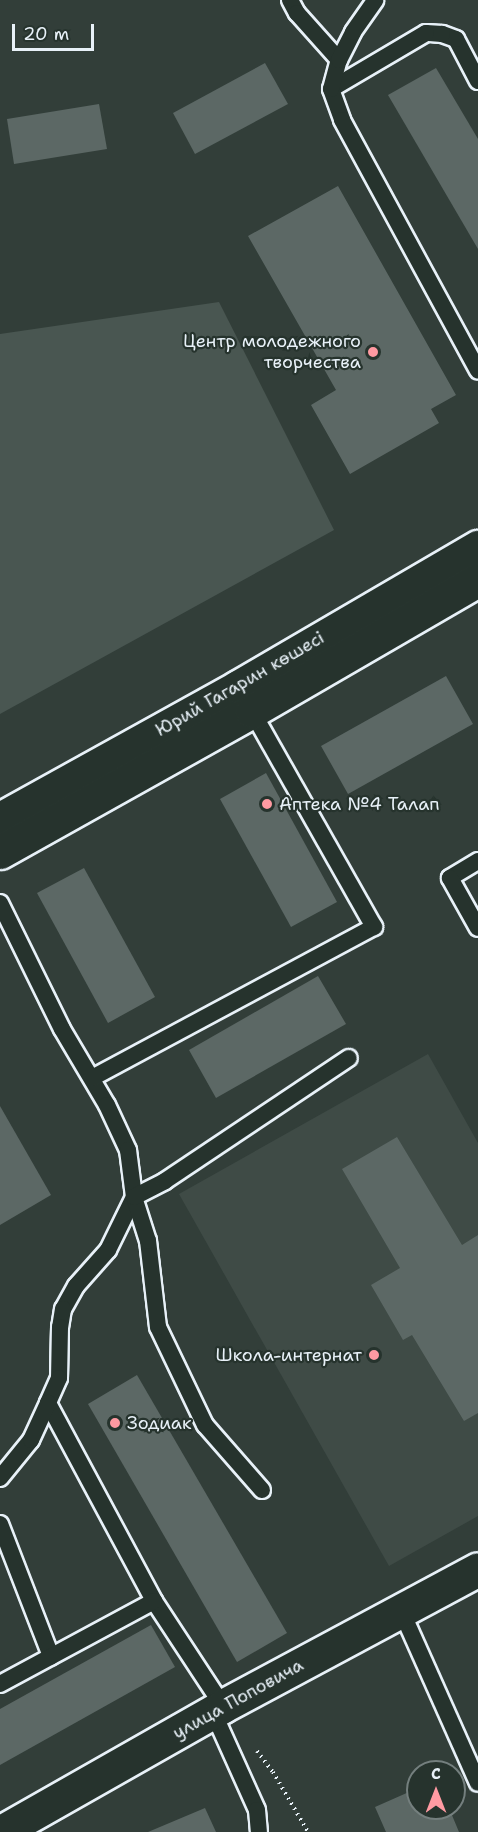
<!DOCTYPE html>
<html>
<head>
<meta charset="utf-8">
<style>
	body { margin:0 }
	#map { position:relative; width:478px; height:1832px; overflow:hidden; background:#323e39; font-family:"Shantell Sans",sans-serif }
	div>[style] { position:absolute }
	.built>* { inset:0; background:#3f4b46 }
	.green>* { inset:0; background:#495651 }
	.building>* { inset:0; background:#5c6865 }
	.path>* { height:4px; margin-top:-2px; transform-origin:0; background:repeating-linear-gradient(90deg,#e8f1f8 0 1.5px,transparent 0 6px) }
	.roads { filter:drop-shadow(2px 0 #e8f1f8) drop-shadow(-2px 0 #e8f1f8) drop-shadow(0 2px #e8f1f8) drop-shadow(0 -2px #e8f1f8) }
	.lane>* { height:16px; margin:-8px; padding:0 8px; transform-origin:8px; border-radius:8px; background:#26332d }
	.street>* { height:33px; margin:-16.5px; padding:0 16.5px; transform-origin:16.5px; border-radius:16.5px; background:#26332d }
	.secondary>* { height:33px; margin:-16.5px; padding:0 16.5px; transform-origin:16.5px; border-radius:16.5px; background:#26332d }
	.dots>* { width:16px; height:16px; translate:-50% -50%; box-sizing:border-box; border:3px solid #26332d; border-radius:50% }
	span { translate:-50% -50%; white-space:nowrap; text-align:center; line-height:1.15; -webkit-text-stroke:4.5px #26332d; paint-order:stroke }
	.poi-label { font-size:18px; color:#e8f1f8 }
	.right { translate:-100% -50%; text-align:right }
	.left { translate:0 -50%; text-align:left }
	.street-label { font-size:18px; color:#e8f1f8 }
	.north { position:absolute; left:406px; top:1760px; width:60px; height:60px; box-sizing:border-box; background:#26332d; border:2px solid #747f7e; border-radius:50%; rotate:0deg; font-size:16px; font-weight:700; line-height:24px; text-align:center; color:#e8f1f8 }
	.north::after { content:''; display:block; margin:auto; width:21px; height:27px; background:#ff9aa2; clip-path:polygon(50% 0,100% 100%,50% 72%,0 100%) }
	.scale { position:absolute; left:12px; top:24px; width:82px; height:27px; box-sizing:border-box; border:3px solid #e8f1f8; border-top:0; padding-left:8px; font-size:18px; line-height:21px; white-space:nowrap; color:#e8f1f8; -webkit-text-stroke:4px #26332d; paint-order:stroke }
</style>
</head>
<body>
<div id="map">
	<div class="built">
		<i style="clip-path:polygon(428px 1054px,478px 1143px,478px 1516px,389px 1566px,179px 1194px)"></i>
	</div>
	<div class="green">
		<i style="clip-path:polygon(219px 302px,334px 530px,0 714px,0 334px)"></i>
	</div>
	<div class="building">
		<i style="clip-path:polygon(265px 63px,288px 104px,195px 154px,173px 113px)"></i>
		<i style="clip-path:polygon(436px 68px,478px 139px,478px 249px,388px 95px)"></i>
		<i style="clip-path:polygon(99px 104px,107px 149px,14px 164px,7px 119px)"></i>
		<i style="clip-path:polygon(338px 186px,456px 395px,431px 409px,439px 423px,350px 474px,311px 405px,336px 390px,248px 236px)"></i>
		<i style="clip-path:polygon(446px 676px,473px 724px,348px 794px,321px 746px)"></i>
		<i style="clip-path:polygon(266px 773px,337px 902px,291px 927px,220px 799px)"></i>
		<i style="clip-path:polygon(84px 868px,155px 997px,108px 1023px,37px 893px)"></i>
		<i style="clip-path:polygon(318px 976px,346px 1024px,216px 1098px,189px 1050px)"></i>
		<i style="clip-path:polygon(0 1106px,51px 1195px,0 1225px)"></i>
		<i style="clip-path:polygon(397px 1137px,462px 1245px,478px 1235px,478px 1413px,464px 1421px,412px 1335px,403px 1340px,371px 1285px,400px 1268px,342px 1169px)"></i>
		<i style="clip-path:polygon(137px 1375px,287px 1633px,237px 1662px,88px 1404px)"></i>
		<i style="clip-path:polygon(151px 1625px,175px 1667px,0 1765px,0 1709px)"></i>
		<i style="clip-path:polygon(418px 1788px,418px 1808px,449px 1808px,459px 1832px,386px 1832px,375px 1807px)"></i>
		<i style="clip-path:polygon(205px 1808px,216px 1832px,148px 1832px)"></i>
	</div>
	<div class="path">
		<i style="left:257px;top:1751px;width:26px;rotate:53deg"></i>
		<i style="left:273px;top:1772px;width:69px;rotate:59.7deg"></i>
	</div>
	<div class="roads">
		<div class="lane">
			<i style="left:290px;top:0;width:15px;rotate:62deg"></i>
			<i style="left:297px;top:13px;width:63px;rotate:48.2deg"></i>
			<i style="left:478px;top:81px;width:47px;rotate:-117.6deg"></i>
			<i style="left:456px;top:39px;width:15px;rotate:-160deg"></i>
			<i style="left:442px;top:34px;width:16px;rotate:-176deg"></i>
			<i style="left:426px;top:33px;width:110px;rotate:149.5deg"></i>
			<i style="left:331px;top:89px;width:33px;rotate:70deg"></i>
			<i style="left:342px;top:120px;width:285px;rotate:61.5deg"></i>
			<i style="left:331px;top:89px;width:30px;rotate:-75deg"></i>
			<i style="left:339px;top:60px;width:31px;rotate:-63deg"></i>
			<i style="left:353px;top:32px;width:39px;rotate:-55deg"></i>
			<i style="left:478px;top:861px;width:33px;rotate:149deg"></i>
			<i style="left:450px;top:878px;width:57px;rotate:60.8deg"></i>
			<i style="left:0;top:903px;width:140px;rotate:63.8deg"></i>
			<i style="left:62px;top:1029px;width:88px;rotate:59.4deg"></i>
			<i style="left:107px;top:1105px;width:50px;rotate:65deg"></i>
			<i style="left:128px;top:1150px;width:47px;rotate:82.7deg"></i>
			<i style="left:134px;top:1197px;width:59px;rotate:116.1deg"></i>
			<i style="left:108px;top:1250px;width:48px;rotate:131.6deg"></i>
			<i style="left:76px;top:1286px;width:26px;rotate:119deg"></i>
			<i style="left:63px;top:1309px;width:18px;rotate:99deg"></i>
			<i style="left:60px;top:1327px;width:51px;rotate:91.1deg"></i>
			<i style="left:59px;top:1378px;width:27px;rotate:114deg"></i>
			<i style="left:48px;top:1403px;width:225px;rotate:61.8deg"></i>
			<i style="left:154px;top:1601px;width:126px;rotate:56.7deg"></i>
			<i style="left:92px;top:1078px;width:320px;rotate:-28.2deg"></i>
			<i style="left:374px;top:927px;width:248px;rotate:-119.5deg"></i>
			<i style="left:0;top:1478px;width:49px;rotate:-50.8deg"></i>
			<i style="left:31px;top:1440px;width:41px;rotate:-65.3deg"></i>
			<i style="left:262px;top:1490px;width:86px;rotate:-131.2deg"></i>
			<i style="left:205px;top:1425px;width:109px;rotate:-115.6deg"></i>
			<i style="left:158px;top:1327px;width:87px;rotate:-96.6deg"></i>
			<i style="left:148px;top:1241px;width:46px;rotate:-107.7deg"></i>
			<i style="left:134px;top:1197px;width:35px;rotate:-27deg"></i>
			<i style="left:165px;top:1181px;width:221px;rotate:-33.8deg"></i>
			<i style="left:0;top:1524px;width:142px;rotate:68.9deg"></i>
			<i style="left:401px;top:1610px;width:189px;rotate:66deg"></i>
			<i style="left:0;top:1684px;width:175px;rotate:-28.3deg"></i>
			<i style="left:213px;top:1712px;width:107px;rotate:65.8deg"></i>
			<i style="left:257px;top:1810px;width:22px;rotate:85deg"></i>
		</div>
		<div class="street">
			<i style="left:1px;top:1832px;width:255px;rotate:-29.6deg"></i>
			<i style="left:223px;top:1706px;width:289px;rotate:-28.2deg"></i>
		</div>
		<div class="secondary">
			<i style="left:0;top:819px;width:272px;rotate:-29deg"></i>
			<i style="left:238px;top:687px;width:278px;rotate:-30.3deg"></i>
			<i style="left:0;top:852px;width:289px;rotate:-29.2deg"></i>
			<i style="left:252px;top:711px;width:261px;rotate:-30.1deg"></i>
		</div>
	</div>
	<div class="dots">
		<i style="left:373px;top:352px;background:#ff9aa2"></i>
		<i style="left:267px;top:804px;background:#ff9aa2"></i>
		<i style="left:374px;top:1355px;background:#ff9aa2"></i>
		<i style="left:115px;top:1423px;background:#ff9aa2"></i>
	</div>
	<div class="poi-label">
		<span class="right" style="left:361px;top:352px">Центр молодежного<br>творчества</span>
		<span class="left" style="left:279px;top:804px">Аптека №4 Талап</span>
		<span class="right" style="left:362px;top:1355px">Школа-интернат</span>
		<span class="left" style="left:127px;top:1423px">Зодиак</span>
	</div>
	<div class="street-label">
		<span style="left:240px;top:684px;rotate:-30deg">Юрий Гагарин көшесі</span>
		<span style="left:238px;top:1699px;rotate:-29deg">улица Поповича</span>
	</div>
	<div class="north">С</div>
	<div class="scale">20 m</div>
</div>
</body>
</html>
